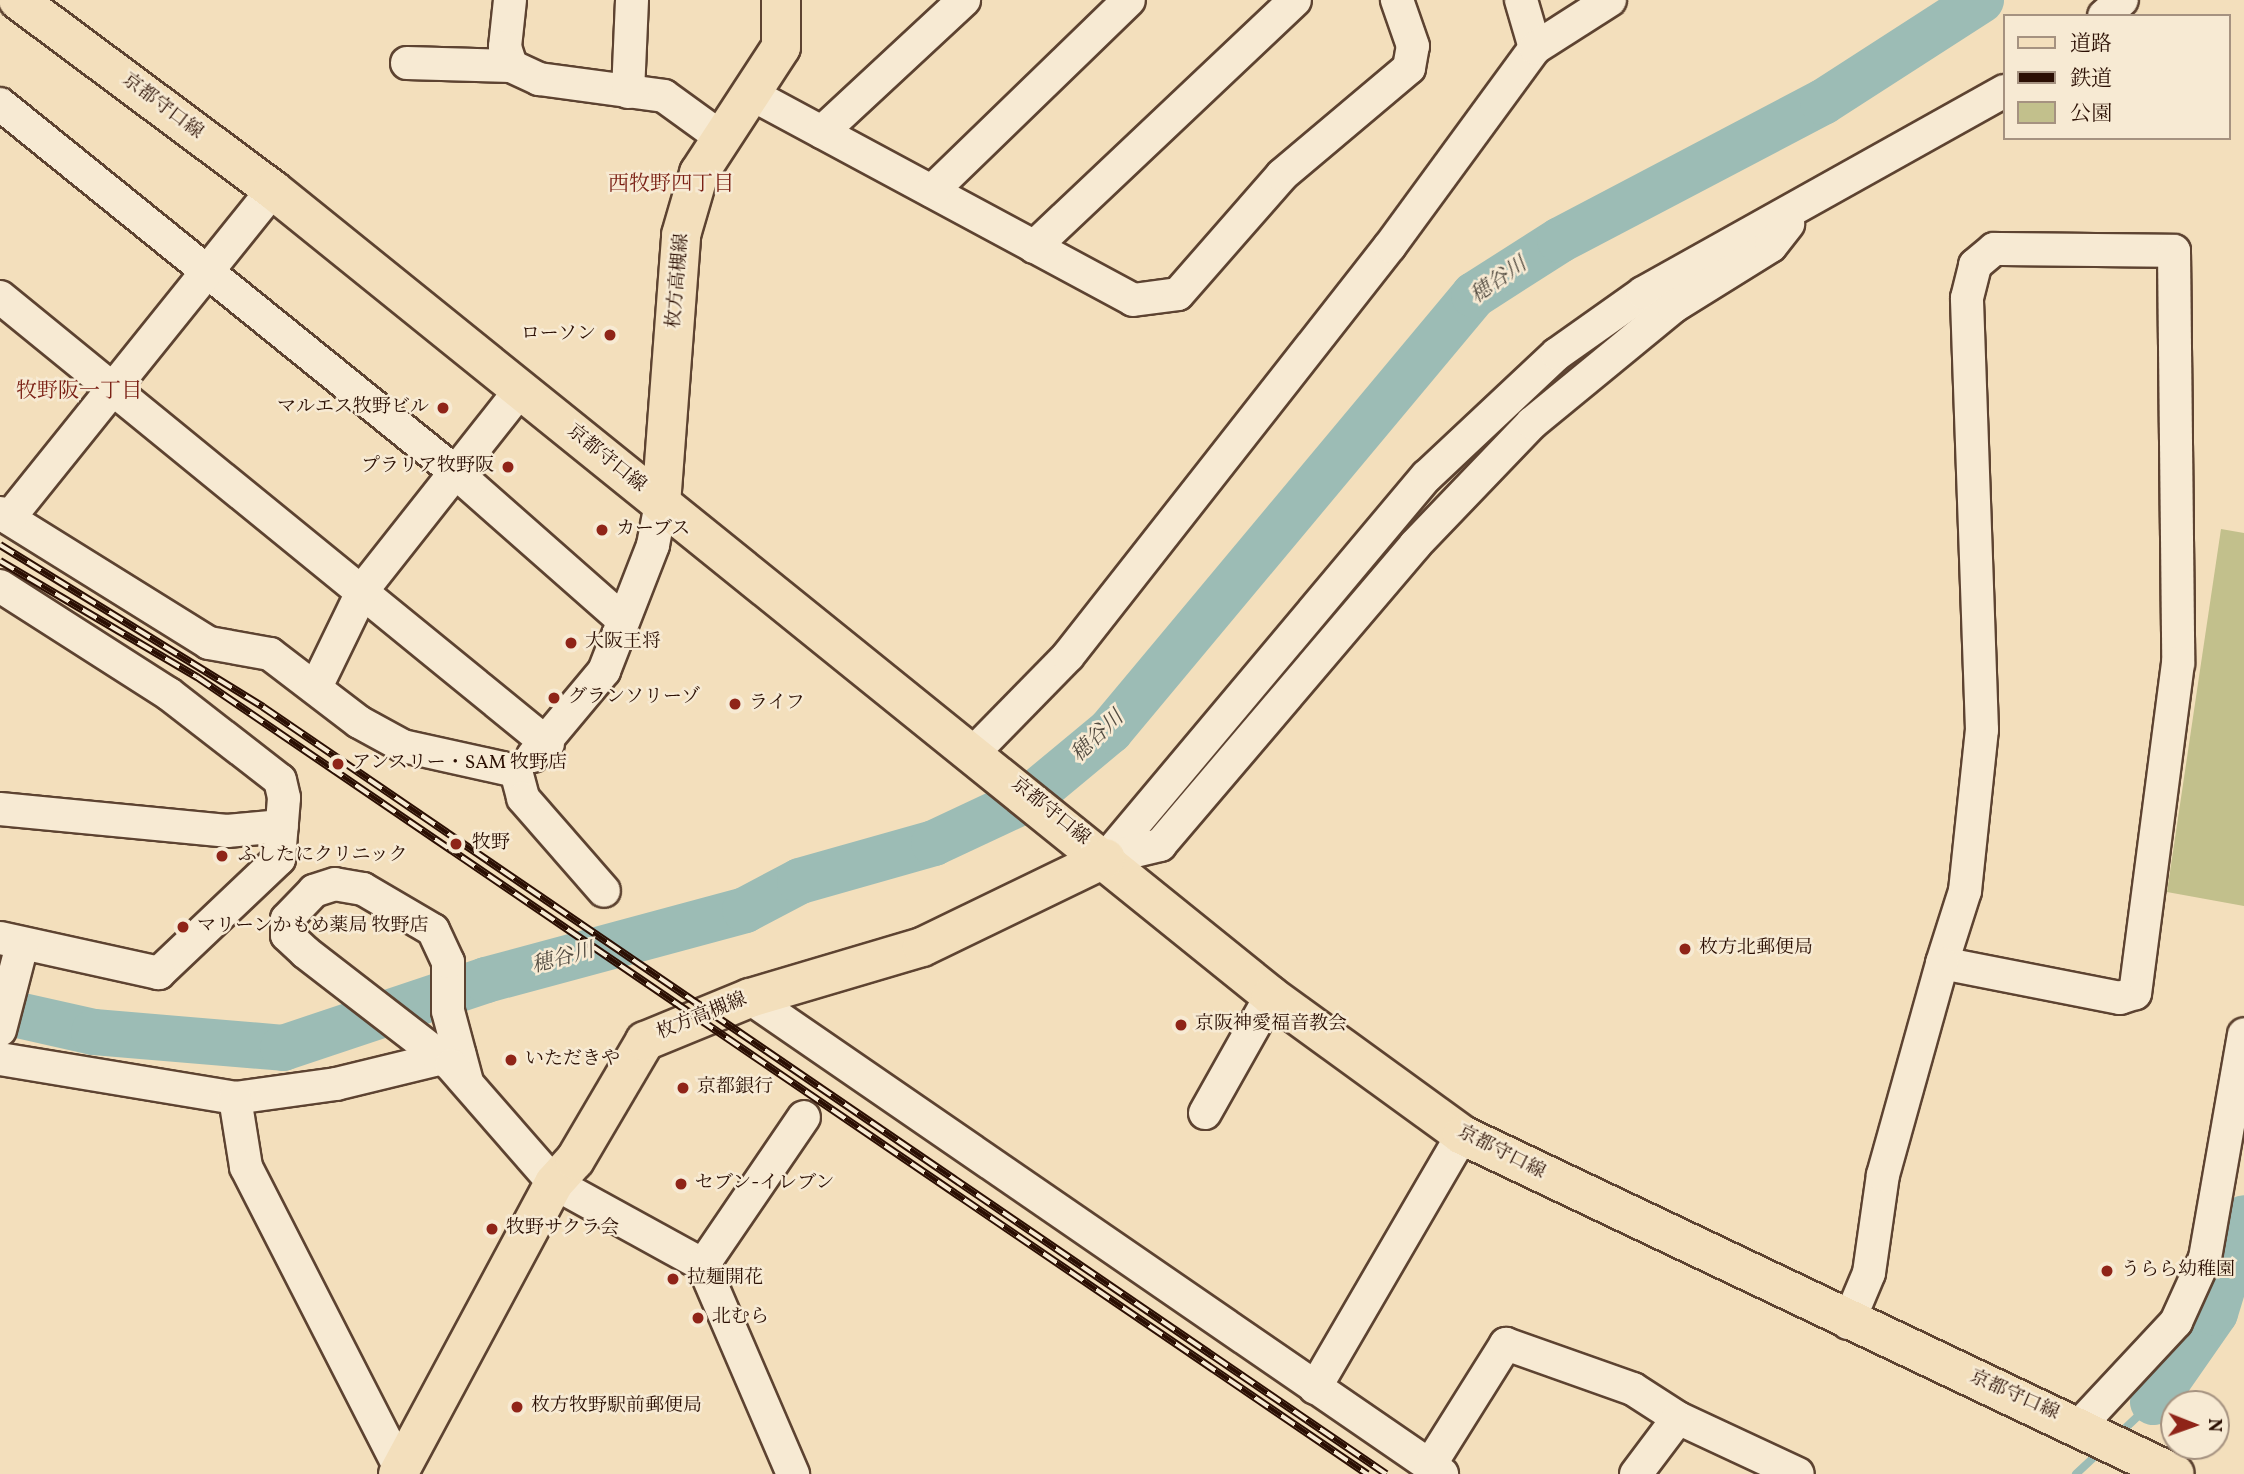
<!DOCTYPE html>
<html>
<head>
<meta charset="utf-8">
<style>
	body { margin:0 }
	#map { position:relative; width:2244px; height:1474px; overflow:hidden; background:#f3dfbc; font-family:Vollkorn,"Noto Serif JP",serif }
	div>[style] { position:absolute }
	.green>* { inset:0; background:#c2c08c }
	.stream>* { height:8px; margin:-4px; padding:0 4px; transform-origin:4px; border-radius:4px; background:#9cbcb5 }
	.river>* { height:46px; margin:-23px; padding:0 23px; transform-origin:23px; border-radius:23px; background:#9cbcb5 }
	.roads { filter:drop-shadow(2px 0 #5d4331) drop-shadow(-2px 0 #5d4331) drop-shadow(0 2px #5d4331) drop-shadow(0 -2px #5d4331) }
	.street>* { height:32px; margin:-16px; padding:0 16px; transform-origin:16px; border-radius:16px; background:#f7ead3 }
	.primary>* { height:38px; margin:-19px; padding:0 19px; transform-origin:19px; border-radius:19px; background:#f3dfbc }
	.rail>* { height:8px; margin-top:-4px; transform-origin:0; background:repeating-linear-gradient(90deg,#f7ead3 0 16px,#2b0f03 0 32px); box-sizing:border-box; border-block:2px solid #2b0f03 }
	.dots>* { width:19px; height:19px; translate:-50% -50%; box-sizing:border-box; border:4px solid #f7ead3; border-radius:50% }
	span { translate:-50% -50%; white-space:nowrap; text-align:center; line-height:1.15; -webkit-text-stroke:5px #f7ead3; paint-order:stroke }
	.street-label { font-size:19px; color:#2b0f03 }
	.poi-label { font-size:19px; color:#2b0f03 }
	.right { translate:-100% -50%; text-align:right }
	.left { translate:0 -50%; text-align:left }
	.neighbourhood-label { font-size:21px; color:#7a1f14 }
	.water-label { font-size:21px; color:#534c41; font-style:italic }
	.legend { position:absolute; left:2003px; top:14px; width:228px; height:126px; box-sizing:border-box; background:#f7ead3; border:2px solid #a59280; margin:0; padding:9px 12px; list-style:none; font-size:21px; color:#2b0f03 }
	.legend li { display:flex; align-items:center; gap:14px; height:35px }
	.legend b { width:35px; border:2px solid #a59280 }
	.north { position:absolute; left:2160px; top:1390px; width:70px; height:70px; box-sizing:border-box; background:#f7ead3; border:2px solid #a59280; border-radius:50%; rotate:91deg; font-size:19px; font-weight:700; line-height:28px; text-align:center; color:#2b0f03 }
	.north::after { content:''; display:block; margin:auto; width:24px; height:32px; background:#8f2418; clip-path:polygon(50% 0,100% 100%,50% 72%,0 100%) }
</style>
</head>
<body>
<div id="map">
	<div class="green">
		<i style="clip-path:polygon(2221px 529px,2244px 533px,2244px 906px,2167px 892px)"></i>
	</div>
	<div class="stream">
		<i style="left:2119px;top:1434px;width:47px;rotate:-43.3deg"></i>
		<i style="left:2076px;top:1474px;width:35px;rotate:-43deg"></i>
	</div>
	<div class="river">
		<i style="left:0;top:1011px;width:96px;rotate:12.6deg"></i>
		<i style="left:94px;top:1032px;width:190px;rotate:4.8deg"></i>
		<i style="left:283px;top:1048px;width:214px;rotate:-18.5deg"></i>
		<i style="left:486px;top:980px;width:268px;rotate:-15.1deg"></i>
		<i style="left:745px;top:910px;width:62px;rotate:-27.8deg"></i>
		<i style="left:800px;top:881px;width:139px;rotate:-15.8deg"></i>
		<i style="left:934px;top:843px;width:104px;rotate:-25.1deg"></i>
		<i style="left:1028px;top:799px;width:107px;rotate:-39.7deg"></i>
		<i style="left:1110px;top:731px;width:568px;rotate:-50.14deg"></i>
		<i style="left:1474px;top:295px;width:102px;rotate:-32.6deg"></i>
		<i style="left:1560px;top:240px;width:297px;rotate:-27.7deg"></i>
		<i style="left:1823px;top:102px;width:188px;rotate:-32.8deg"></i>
		<i style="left:2153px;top:1402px;width:108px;rotate:-55.1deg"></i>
		<i style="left:2215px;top:1313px;width:99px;rotate:-73deg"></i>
	</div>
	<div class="roads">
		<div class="street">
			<i style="left:510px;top:0;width:47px;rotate:96.1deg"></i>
			<i style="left:505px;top:47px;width:20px;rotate:72deg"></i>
			<i style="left:511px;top:66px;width:31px;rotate:25deg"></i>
			<i style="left:539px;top:79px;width:126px;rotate:7.7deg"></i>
			<i style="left:664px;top:96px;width:72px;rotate:35.9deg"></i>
			<i style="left:1521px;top:0;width:50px;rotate:73.7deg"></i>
			<i style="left:2104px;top:16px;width:24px;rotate:-42deg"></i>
			<i style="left:407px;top:63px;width:104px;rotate:1.7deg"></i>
			<i style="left:628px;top:92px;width:92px;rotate:-87.5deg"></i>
			<i style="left:751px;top:94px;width:434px;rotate:28.3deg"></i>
			<i style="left:1133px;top:300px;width:45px;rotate:-7.6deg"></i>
			<i style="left:1178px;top:294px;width:158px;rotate:-48.8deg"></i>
			<i style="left:1282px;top:175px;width:166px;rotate:-40.1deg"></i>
			<i style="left:1409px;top:68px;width:22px;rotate:-80deg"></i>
			<i style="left:1413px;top:46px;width:49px;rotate:-109.2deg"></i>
			<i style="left:0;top:104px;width:584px;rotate:38.95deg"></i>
			<i style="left:454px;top:471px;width:225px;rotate:41.4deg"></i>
			<i style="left:822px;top:132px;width:194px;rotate:-42.9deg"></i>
			<i style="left:932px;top:191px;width:274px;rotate:-44.1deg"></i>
			<i style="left:1034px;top:247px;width:359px;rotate:-43.4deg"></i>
			<i style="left:1994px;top:249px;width:180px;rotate:0.6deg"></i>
			<i style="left:2174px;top:251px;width:412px;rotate:89.4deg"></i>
			<i style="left:2178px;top:663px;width:333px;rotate:97.4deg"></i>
			<i style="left:2135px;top:993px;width:16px;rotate:162deg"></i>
			<i style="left:2120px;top:998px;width:181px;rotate:-168.9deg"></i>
			<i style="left:1942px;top:963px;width:76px;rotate:-72.3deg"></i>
			<i style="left:1965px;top:891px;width:162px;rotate:-84deg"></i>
			<i style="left:1982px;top:730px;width:432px;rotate:-92deg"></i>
			<i style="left:1967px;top:298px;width:34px;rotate:-76deg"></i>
			<i style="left:1975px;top:265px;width:25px;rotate:-40deg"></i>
			<i style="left:0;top:297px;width:707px;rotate:39.2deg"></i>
			<i style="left:0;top:513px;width:246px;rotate:31.9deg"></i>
			<i style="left:209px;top:643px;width:62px;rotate:10.2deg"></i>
			<i style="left:270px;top:654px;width:112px;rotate:37.4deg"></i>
			<i style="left:359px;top:722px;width:50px;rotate:28.6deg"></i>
			<i style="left:403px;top:746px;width:116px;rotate:12.5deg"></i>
			<i style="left:9px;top:518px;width:421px;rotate:-51.2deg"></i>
			<i style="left:0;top:586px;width:201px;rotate:32.6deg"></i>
			<i style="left:169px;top:694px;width:140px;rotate:37.8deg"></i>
			<i style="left:280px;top:780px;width:18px;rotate:77deg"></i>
			<i style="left:284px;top:798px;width:61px;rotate:94.7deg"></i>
			<i style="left:279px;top:859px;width:166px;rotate:136.5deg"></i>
			<i style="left:159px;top:973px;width:163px;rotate:-167.6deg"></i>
			<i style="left:316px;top:687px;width:110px;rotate:-64.1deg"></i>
			<i style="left:364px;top:588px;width:253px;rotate:-51.7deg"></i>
			<i style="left:974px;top:752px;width:134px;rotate:-45.6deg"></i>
			<i style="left:1068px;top:656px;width:521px;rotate:-51.86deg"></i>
			<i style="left:1390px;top:246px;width:245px;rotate:-53.8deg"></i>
			<i style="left:1535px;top:48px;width:89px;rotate:-32.6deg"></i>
			<i style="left:533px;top:756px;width:111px;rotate:-50.1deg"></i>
			<i style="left:604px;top:671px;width:135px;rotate:-68.7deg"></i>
			<i style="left:653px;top:545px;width:42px;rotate:-79deg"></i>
			<i style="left:516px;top:771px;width:28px;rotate:75deg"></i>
			<i style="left:523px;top:798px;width:123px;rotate:48.9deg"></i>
			<i style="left:0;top:809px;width:228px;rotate:5.5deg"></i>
			<i style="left:227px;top:831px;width:55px;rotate:-5.2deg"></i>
			<i style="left:1106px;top:858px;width:499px;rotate:-50deg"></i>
			<i style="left:1427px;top:476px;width:178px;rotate:-43.2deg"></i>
			<i style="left:1557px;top:354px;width:105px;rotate:-35.3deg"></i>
			<i style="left:1643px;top:293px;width:414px;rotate:-29.2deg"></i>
			<i style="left:1106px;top:858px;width:56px;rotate:-13.5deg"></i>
			<i style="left:1160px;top:845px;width:394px;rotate:-49.6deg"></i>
			<i style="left:1415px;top:545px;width:169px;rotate:-46.2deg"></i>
			<i style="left:1532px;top:423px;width:183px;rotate:-39.4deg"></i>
			<i style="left:1673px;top:307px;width:115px;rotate:-31.9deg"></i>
			<i style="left:1771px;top:246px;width:28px;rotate:-52deg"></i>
			<i style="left:750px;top:998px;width:840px;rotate:34.52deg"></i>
			<i style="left:0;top:1030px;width:88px;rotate:-75.5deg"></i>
			<i style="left:0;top:1059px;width:238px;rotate:9.4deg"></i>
			<i style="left:235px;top:1098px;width:102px;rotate:-7.9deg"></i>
			<i style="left:336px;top:1084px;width:127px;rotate:-13.7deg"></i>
			<i style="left:467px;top:1082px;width:73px;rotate:-105deg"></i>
			<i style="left:448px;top:1011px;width:49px;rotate:-90deg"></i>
			<i style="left:448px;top:962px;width:35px;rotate:-115deg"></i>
			<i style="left:433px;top:930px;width:81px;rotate:-149.6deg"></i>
			<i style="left:363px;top:889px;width:28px;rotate:-170deg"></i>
			<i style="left:335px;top:884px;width:22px;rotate:162deg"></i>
			<i style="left:314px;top:891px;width:39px;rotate:134deg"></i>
			<i style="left:287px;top:919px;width:16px;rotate:90deg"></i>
			<i style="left:287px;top:935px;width:25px;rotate:43deg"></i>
			<i style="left:305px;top:952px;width:185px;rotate:37.7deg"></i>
			<i style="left:451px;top:1065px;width:157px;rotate:48.9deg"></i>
			<i style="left:554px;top:1183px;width:170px;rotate:28.8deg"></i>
			<i style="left:703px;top:1265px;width:228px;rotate:66.7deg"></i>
			<i style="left:235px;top:1098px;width:70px;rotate:80.9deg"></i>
			<i style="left:246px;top:1167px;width:340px;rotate:62.9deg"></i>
			<i style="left:1205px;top:1113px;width:134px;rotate:-60.6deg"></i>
			<i style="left:703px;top:1265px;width:179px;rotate:-55.7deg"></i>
			<i style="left:1848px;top:1323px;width:54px;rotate:-67.2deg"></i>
			<i style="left:1869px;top:1273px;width:99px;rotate:-81.9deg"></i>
			<i style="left:1883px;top:1175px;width:220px;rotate:-74.4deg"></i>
			<i style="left:1315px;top:1388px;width:293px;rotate:-59.8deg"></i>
			<i style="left:2080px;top:1425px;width:141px;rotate:-47deg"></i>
			<i style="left:2176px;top:1322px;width:70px;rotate:-65.6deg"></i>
			<i style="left:2205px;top:1258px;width:227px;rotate:-80.1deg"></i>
			<i style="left:1430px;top:1465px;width:143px;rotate:-57.9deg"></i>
			<i style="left:1506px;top:1344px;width:135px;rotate:19.5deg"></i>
			<i style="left:1633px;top:1389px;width:54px;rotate:32.8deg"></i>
			<i style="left:1678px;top:1418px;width:132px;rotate:25deg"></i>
			<i style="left:1636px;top:1474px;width:70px;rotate:-53.1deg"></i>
		</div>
		<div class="primary">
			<i style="left:18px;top:0;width:318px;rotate:36.7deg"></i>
			<i style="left:273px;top:190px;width:1283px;rotate:38.92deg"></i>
			<i style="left:1271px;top:996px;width:236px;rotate:36deg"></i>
			<i style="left:1462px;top:1135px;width:789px;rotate:25.43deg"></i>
			<i style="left:661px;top:504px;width:270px;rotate:-85.7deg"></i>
			<i style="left:681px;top:235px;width:65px;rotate:-73.8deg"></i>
			<i style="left:699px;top:173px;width:150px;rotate:-56.9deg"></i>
			<i style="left:781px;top:47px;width:47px;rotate:-90deg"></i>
			<i style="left:398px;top:1474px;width:330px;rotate:-61.8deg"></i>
			<i style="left:554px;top:1183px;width:31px;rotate:-48deg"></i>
			<i style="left:575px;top:1160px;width:138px;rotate:-59.5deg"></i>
			<i style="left:645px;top:1041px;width:113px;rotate:-22.3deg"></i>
			<i style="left:750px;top:998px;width:179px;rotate:-16.5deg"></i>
			<i style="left:922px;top:947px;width:204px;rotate:-25.8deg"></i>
		</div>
	</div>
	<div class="rail">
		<i style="left:0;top:545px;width:309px;rotate:31.6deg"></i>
		<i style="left:263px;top:707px;width:1360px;rotate:34.33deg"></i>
		<i style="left:0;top:561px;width:229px;rotate:30.5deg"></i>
		<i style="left:197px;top:677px;width:1416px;rotate:34.26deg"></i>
	</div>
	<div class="dots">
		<i style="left:610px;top:335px;background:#8f2418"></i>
		<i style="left:443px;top:408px;background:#8f2418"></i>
		<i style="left:508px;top:467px;background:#8f2418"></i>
		<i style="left:602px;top:530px;background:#8f2418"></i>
		<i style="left:571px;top:643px;background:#8f2418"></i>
		<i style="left:554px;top:698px;background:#8f2418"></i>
		<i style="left:735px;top:704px;background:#8f2418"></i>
		<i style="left:338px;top:764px;background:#8f2418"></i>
		<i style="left:456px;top:844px;background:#8f2418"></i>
		<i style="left:222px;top:856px;background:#8f2418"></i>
		<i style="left:183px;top:927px;background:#8f2418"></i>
		<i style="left:1685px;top:949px;background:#8f2418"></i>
		<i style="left:1181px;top:1025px;background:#8f2418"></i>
		<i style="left:511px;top:1060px;background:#8f2418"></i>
		<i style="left:683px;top:1088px;background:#8f2418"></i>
		<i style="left:681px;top:1184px;background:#8f2418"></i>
		<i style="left:492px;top:1229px;background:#8f2418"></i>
		<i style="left:2107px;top:1271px;background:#8f2418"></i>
		<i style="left:673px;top:1279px;background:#8f2418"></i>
		<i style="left:698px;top:1318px;background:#8f2418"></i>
		<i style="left:517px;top:1407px;background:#8f2418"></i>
	</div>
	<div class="street-label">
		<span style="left:162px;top:107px;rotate:37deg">京都守口線</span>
		<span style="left:679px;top:281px;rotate:-85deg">枚方高槻線</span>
		<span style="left:606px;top:459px;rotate:39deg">京都守口線</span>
		<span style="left:1050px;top:812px;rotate:39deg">京都守口線</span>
		<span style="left:702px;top:1017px;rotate:-22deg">枚方高槻線</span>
		<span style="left:1501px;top:1153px;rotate:27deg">京都守口線</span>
		<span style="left:2014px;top:1396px;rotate:24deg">京都守口線</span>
	</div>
	<div class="poi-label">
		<span class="right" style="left:596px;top:335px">ローソン</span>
		<span class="right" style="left:429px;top:408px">マルエス牧野ビル</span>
		<span class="right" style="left:494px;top:467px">プラリア牧野阪</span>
		<span class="left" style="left:616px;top:530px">カーブス</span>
		<span class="left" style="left:585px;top:643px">大阪王将</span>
		<span class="left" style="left:568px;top:698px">グランソリーゾ</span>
		<span class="left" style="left:749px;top:704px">ライフ</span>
		<span class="left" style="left:352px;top:764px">アンスリー・SAM 牧野店</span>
		<span class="left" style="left:472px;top:844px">牧野</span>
		<span class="left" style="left:238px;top:856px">ふしたにクリニック</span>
		<span class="left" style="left:197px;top:927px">マリーンかもめ薬局 牧野店</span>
		<span class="left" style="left:1699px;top:949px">枚方北郵便局</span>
		<span class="left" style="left:1195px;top:1025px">京阪神愛福音教会</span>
		<span class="left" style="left:525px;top:1060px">いただきや</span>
		<span class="left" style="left:697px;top:1088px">京都銀行</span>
		<span class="left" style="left:695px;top:1184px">セブン-イレブン</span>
		<span class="left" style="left:506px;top:1229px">牧野サクラ会</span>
		<span class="left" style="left:2121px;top:1271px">うらら幼稚園</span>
		<span class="left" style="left:687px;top:1279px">拉麺開花</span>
		<span class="left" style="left:712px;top:1318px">北むら</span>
		<span class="left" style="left:531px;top:1407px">枚方牧野駅前郵便局</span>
	</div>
	<div class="neighbourhood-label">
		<span style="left:671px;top:185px">西牧野四丁目</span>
		<span style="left:79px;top:392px">牧野阪一丁目</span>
	</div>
	<div class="water-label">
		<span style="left:1499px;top:281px;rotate:-35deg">穂谷川</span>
		<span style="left:1098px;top:737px;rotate:-44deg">穂谷川</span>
		<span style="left:563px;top:959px;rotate:-15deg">穂谷川</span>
	</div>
	<ul class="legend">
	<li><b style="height:9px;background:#f3dfbc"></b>道路</li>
	<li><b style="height:9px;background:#2b0f03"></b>鉄道</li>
	<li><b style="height:19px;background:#c2c08c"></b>公園</li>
	</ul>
	<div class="north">N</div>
</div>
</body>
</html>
